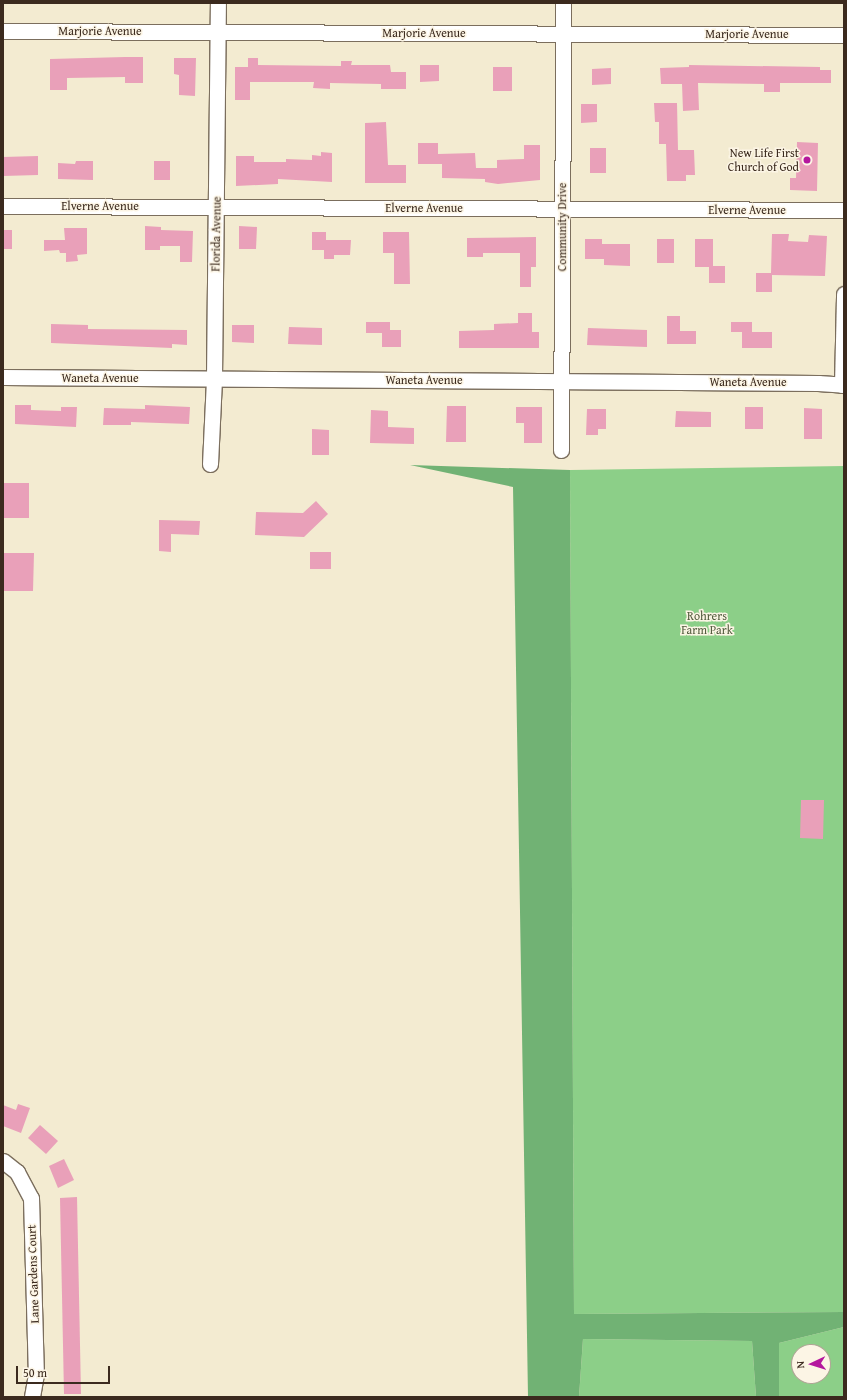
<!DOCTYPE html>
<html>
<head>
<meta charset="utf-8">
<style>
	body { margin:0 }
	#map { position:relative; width:847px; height:1400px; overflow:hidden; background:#f3ebd1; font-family:"Gentium Book Plus",serif }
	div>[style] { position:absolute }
	.green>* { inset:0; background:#8ccf88 }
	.forest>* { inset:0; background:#71b274 }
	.building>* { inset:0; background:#e9a0b9 }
	.roads { filter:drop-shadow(1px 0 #7b6e5d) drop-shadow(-1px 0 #7b6e5d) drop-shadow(0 1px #7b6e5d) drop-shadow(0 -1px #7b6e5d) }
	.minor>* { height:15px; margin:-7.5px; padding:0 7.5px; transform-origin:7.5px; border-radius:7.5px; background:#fff }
	.dots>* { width:11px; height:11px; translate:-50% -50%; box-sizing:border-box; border:2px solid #fcf5e5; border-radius:50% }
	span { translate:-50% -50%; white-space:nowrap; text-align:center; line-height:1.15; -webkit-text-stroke:3px #fcf5e5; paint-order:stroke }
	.street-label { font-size:12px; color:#3b2a1e }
	.poi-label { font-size:12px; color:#3b2a1e }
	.right { translate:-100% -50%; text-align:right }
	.park-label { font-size:12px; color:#535c3e }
	.frame { position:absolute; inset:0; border:4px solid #3b2a1e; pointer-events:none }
	.north { position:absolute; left:791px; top:1344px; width:40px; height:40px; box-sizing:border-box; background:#fcf5e5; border:1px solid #afa495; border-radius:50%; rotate:266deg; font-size:11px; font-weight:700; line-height:16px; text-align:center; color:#3b2a1e }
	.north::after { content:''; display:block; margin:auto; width:14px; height:18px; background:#b5179e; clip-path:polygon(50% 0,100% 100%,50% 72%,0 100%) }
	.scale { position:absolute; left:16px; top:1366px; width:94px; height:18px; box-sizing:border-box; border:2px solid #3b2a1e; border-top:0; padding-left:5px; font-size:12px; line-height:14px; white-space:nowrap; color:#3b2a1e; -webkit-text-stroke:3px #fcf5e5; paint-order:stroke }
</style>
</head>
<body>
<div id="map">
	<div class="green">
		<i style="clip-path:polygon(844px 466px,844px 1312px,574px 1314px,570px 470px)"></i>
		<i style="clip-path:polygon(evenodd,844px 1327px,844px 1397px,779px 1397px,779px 1343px,844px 1327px,799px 1352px,823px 1352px,823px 1376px,799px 1376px,799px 1352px)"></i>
		<i style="clip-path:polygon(583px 1339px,752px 1341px,756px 1397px,579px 1397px)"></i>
	</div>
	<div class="forest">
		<i style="clip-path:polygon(410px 465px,570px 470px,574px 1314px,844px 1312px,844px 1327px,779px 1343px,779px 1397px,756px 1397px,752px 1341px,583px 1339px,579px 1397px,528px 1397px,513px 487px)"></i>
	</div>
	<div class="building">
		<i style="clip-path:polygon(125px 57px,143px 57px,143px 83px,125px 83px,125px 77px,67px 78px,67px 90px,50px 90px,50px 59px)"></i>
		<i style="clip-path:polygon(174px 58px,196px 58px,195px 96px,179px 95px,179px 75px,174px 74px)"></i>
		<i style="clip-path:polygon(248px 58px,258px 58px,258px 65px,341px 66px,341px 61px,352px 61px,351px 65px,390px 65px,391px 72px,406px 72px,406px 89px,381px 89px,381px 84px,330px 83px,330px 89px,313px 88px,314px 82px,250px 82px,250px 100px,235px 100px,235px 67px,248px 67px)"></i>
		<i style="clip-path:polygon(420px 65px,439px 65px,439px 81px,420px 82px)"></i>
		<i style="clip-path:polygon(689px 65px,820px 67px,820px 70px,831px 70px,831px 83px,780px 83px,780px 92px,764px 92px,764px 84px,698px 83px,699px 110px,683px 111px,682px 84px,661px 84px,660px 68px,689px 67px)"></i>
		<i style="clip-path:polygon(493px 67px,512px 67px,512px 91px,493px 91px)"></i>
		<i style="clip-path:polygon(611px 68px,611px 84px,592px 85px,592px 69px)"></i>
		<i style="clip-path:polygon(654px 103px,677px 103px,678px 150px,694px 150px,695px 175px,686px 175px,686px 181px,667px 181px,666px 144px,659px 144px,659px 122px,655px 122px)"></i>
		<i style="clip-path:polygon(581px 104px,597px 104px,597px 122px,581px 123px)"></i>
		<i style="clip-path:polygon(386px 122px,388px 165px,406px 165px,406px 183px,365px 183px,365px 123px)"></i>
		<i style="clip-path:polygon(797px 142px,818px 143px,817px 191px,790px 190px,790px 178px,796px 178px)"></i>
		<i style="clip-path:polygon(418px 143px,438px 143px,438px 154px,475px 153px,476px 168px,497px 168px,497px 160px,524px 159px,524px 145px,540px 145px,540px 180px,498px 184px,485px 182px,485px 179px,442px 178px,442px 164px,418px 164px)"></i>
		<i style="clip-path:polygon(590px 148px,606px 148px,606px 173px,590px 173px)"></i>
		<i style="clip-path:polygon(321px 152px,332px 153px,332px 182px,278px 179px,278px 184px,236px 186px,236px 156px,254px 156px,254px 162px,286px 162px,286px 159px,312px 160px,312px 155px,321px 156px)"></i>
		<i style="clip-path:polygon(38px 156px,38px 175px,3px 176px,3px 157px)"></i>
		<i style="clip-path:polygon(76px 161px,93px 161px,93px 180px,58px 179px,58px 163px,75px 164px)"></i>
		<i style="clip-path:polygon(154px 161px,170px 161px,170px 180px,154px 180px)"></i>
		<i style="clip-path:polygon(145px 226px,161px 227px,161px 230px,193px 231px,192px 262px,180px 262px,180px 246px,160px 246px,160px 250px,145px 250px)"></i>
		<i style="clip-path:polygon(239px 226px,257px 227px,256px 249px,239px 249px)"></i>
		<i style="clip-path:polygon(64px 228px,87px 228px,87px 254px,77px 255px,78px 261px,66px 262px,66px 253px,60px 253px,59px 250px,44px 251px,44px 240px,65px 240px)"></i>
		<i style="clip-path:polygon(3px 230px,12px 230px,12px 249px,3px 249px)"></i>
		<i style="clip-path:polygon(312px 232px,326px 232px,326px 240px,351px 240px,350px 255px,334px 255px,334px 259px,324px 259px,324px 250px,312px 250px)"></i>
		<i style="clip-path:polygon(383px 232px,409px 232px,410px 284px,394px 284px,394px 253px,383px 253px)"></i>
		<i style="clip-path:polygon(772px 234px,789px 234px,788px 241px,808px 242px,809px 235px,827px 236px,825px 276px,772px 275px,772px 292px,756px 292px,756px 273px,771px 273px)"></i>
		<i style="clip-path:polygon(536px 237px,536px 267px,531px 267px,531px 287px,520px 287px,520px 253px,483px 253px,483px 257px,467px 257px,467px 238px)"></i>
		<i style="clip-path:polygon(585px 239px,602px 239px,602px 244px,630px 244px,630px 266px,604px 265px,604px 259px,585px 259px)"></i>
		<i style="clip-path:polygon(657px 239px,674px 239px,674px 263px,657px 263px)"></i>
		<i style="clip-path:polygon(695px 239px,713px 239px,713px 266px,725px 266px,725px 283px,709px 283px,709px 267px,695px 267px)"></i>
		<i style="clip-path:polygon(518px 313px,532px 313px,532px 332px,539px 332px,539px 348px,459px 348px,459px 331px,494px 330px,494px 324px,518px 323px)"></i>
		<i style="clip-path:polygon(667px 316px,680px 316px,680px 331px,696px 331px,696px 344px,667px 344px)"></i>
		<i style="clip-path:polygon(366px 322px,390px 322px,390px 330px,401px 330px,401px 347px,382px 347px,382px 333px,366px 333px)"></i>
		<i style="clip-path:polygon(731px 322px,752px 322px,752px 332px,772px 332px,772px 348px,742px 348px,742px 332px,731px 332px)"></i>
		<i style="clip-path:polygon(51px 324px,88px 325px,88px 329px,187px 330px,187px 345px,172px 344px,172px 348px,51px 343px)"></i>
		<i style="clip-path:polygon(232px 325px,254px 325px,254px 343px,232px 342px)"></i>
		<i style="clip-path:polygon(289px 327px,322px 328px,322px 345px,288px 344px)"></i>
		<i style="clip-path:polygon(588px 328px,647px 330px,647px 347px,587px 345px)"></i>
		<i style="clip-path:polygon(15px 405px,31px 405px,31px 410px,61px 411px,61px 407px,77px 407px,76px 427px,15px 424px)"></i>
		<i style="clip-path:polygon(145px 405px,190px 407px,189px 424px,131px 422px,131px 425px,103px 425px,104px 408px,145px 409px)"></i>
		<i style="clip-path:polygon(447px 406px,466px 406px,466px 442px,446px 442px)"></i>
		<i style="clip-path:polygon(516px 407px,542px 407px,542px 443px,524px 443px,524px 423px,516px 423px)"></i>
		<i style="clip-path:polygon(745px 407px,763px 407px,763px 429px,745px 429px)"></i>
		<i style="clip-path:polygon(804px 408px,822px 409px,822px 439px,804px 439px)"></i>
		<i style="clip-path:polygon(587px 409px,606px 409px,606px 429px,598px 429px,598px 435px,586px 435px)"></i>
		<i style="clip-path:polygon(371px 410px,388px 411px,388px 427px,414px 428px,414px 444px,370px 443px)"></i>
		<i style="clip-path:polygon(676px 411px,711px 412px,711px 427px,675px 427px)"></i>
		<i style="clip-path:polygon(312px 429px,329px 430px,329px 455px,312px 455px)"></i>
		<i style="clip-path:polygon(3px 483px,29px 483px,29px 518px,3px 518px)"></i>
		<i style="clip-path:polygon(316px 501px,328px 514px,304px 537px,255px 535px,256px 512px,303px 513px)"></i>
		<i style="clip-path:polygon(159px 520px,200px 521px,199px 535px,171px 534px,171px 552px,159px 551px)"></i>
		<i style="clip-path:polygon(310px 552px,331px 552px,331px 569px,310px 569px)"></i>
		<i style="clip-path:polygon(3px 553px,34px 553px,33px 591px,3px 591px)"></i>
		<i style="clip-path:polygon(801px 800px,824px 800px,823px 839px,800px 838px)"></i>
		<i style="clip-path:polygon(18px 1104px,30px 1108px,21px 1133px,3px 1126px,3px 1105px,16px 1110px)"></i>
		<i style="clip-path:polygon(40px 1125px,58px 1141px,46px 1154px,28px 1138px)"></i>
		<i style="clip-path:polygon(64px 1159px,74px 1180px,58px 1188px,49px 1166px)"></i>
		<i style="clip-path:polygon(77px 1197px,81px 1394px,64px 1394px,60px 1198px)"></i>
	</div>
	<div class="roads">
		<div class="minor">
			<i style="left:3px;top:31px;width:841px;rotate:0.27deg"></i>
			<i style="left:3px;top:206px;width:841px;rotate:0.27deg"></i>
			<i style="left:3px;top:377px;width:815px;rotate:0.42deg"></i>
			<i style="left:818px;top:383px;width:26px;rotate:4deg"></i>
			<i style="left:842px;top:385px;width:91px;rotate:-88.7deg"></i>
			<i style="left:561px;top:450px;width:447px;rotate:-89.7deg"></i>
			<i style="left:210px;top:464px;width:86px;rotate:-87.3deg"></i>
			<i style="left:214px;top:378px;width:375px;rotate:-89.4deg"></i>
			<i style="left:3px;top:1161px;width:18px;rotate:38deg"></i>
			<i style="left:17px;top:1172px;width:30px;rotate:62deg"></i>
			<i style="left:31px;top:1198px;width:176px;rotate:88.4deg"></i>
			<i style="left:36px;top:1374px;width:23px;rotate:100deg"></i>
		</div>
	</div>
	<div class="dots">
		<i style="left:807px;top:160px;background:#b5179e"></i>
	</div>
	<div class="street-label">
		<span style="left:100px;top:31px">Marjorie Avenue</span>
		<span style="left:424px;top:33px">Marjorie Avenue</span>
		<span style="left:747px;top:34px">Marjorie Avenue</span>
		<span style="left:100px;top:206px">Elverne Avenue</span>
		<span style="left:424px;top:208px">Elverne Avenue</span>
		<span style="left:747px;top:210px">Elverne Avenue</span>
		<span style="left:562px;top:227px;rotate:-90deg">Community Drive</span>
		<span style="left:216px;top:234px;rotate:-89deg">Florida Avenue</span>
		<span style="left:100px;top:378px">Waneta Avenue</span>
		<span style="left:424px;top:380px">Waneta Avenue</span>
		<span style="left:748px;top:382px">Waneta Avenue</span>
		<span style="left:33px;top:1274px;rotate:-92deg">Lane Gardens Court</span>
	</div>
	<div class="poi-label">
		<span class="right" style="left:799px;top:160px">New Life First<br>Church of God</span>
	</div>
	<div class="park-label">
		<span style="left:707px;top:623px">Rohrers<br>Farm Park</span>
	</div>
	<div class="frame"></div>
	<div class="north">N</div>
	<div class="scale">50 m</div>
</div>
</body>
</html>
